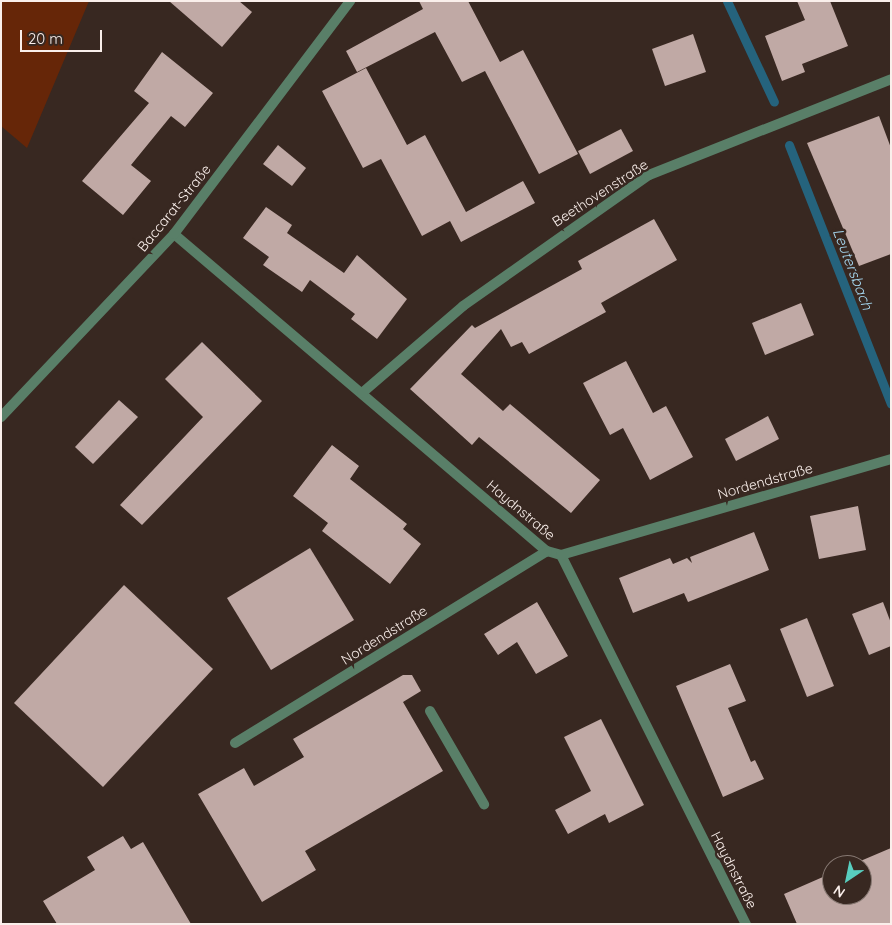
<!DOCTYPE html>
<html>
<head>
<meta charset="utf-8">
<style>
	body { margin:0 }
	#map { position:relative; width:892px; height:925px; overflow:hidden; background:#382821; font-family:Quicksand,sans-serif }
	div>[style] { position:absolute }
	.green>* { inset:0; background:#662608 }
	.stream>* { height:9px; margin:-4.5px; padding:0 4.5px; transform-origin:4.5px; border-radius:4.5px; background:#25637d }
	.building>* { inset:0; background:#c0a9a5 }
	.service>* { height:10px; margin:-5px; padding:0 5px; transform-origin:5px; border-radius:5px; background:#597f68 }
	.minor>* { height:10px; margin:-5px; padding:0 5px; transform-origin:5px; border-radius:5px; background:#597f68 }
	span { translate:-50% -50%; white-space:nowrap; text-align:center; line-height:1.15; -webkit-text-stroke:5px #382821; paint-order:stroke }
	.street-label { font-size:14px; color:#faefeb }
	.water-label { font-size:15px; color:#a6d8f1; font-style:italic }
	.frame { position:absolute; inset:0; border:2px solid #faefeb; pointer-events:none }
	.north { position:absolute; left:822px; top:855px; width:50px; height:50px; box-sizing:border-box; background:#382821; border:1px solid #867872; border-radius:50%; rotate:214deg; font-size:14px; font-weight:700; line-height:20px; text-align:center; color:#faefeb }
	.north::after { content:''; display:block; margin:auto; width:18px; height:22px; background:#58cebf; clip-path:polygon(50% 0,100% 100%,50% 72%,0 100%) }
	.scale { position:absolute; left:20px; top:30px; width:82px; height:22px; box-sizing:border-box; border:2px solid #faefeb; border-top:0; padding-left:6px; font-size:15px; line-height:18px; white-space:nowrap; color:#faefeb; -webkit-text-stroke:4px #382821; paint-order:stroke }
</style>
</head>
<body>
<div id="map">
	<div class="green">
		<i style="clip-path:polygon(1px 1px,89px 1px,27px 148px,1px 126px)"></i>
	</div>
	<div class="stream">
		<i style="left:727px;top:1px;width:111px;rotate:65deg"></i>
		<i style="left:789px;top:145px;width:278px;rotate:68.5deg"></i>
	</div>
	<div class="building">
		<i style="clip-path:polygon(169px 1px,239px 1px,252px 12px,222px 47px)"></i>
		<i style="clip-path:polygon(419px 1px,468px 1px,500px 62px,523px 50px,578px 154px,539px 174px,485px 71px,462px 82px,435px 32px,357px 72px,346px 51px,423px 9px)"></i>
		<i style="clip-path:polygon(797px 1px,830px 1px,848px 46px,802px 64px,805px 72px,782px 81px,765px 36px,805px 20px)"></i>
		<i style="clip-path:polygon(693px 34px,706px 72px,665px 86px,652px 49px)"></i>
		<i style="clip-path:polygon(162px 52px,213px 93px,185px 127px,171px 116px,131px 165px,151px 181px,123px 215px,82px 181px,149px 103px,134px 91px)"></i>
		<i style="clip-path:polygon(366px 68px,407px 145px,425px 135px,466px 212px,523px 181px,535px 203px,461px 242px,450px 221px,422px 236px,381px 159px,363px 168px,322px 91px)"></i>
		<i style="clip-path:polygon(879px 116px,891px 148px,891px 254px,859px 266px,807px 143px)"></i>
		<i style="clip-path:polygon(621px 129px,633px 151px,590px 174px,578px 151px)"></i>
		<i style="clip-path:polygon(278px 145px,306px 168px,292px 186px,263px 164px)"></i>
		<i style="clip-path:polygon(266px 207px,292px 225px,287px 233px,344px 273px,357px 255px,407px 299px,377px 339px,351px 319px,355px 314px,310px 280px,302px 292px,263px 265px,269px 257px,243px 238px)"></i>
		<i style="clip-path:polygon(654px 219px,677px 260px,601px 303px,606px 312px,529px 354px,522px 342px,511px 347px,501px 329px,461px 374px,503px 411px,510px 404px,600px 480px,571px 513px,479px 437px,472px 445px,410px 389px,472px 325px,475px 328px,582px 269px,578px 261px)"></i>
		<i style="clip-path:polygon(801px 303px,814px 335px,765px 355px,752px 323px)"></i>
		<i style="clip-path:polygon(202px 342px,262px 401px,142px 525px,120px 505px,203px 417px,165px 379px)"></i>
		<i style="clip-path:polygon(626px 361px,653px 413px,666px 406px,693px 457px,650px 480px,623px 428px,610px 435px,583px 383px)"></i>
		<i style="clip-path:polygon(119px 400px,138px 417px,93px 464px,75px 447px)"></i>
		<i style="clip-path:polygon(768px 416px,779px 439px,736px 461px,725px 439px)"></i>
		<i style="clip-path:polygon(332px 445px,359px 466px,350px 479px,407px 524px,403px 529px,421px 544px,390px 584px,322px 531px,328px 523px,293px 496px)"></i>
		<i style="clip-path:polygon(858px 506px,866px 550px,819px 559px,810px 516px)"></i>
		<i style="clip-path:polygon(754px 532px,769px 570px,688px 602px,684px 593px,633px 613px,619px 578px,670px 558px,673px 564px,687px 558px,692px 563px,690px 557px)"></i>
		<i style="clip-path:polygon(310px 548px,354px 620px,271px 670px,227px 598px)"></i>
		<i style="clip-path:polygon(124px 585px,213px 669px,103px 787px,14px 703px)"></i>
		<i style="clip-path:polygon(537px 602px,568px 656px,536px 674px,517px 642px,498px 655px,484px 634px)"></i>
		<i style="clip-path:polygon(883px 602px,891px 623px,891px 646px,869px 655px,852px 614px)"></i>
		<i style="clip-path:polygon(807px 618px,834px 686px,807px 697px,780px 629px)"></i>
		<i style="clip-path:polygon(730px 664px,746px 701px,728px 708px,751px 762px,755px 760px,764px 779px,723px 797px,676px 686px)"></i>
		<i style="clip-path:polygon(403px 675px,412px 675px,421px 691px,403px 702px,443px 771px,305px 851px,316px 870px,262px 902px,198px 794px,244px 768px,254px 786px,304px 757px,293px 739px)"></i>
		<i style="clip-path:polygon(601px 719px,644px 805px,609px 823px,605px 814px,568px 834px,555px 810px,591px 791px,564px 737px)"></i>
		<i style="clip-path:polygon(123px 836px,131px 849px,143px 842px,191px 924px,57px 924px,43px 901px,95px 870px,87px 857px)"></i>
		<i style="clip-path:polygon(891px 848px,891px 924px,797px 924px,784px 894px,832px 873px,832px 895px,862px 895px,862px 865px,851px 865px)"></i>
	</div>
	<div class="service">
		<i style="left:430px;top:711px;width:108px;rotate:59.9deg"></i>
	</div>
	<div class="minor">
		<i style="left:174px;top:234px;width:490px;rotate:40.4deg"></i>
		<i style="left:547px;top:551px;width:15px;rotate:16deg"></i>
		<i style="left:561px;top:555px;width:413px;rotate:63.4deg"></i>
		<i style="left:362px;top:393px;width:133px;rotate:-40.7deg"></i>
		<i style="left:463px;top:306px;width:228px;rotate:-35.2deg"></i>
		<i style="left:649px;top:175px;width:260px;rotate:-21.6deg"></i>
		<i style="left:1px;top:417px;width:252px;rotate:-46.6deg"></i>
		<i style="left:174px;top:234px;width:292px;rotate:-52.9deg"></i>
		<i style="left:561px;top:555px;width:344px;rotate:-16.2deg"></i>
		<i style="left:235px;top:743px;width:366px;rotate:-31.6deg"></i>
	</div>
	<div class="street-label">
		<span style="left:600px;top:193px;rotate:-33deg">Beethovenstraße</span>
		<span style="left:174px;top:208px;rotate:-51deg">Baccarat-Straße</span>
		<span style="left:765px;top:481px;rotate:-16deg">Nordendstraße</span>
		<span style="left:521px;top:510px;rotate:40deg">Haydnstraße</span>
		<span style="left:384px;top:635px;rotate:-32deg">Nordendstraße</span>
		<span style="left:734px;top:870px;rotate:63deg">Haydnstraße</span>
	</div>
	<div class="water-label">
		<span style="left:853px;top:269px;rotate:69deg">Leutersbach</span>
	</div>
	<div class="frame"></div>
	<div class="north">N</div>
	<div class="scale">20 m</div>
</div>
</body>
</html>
